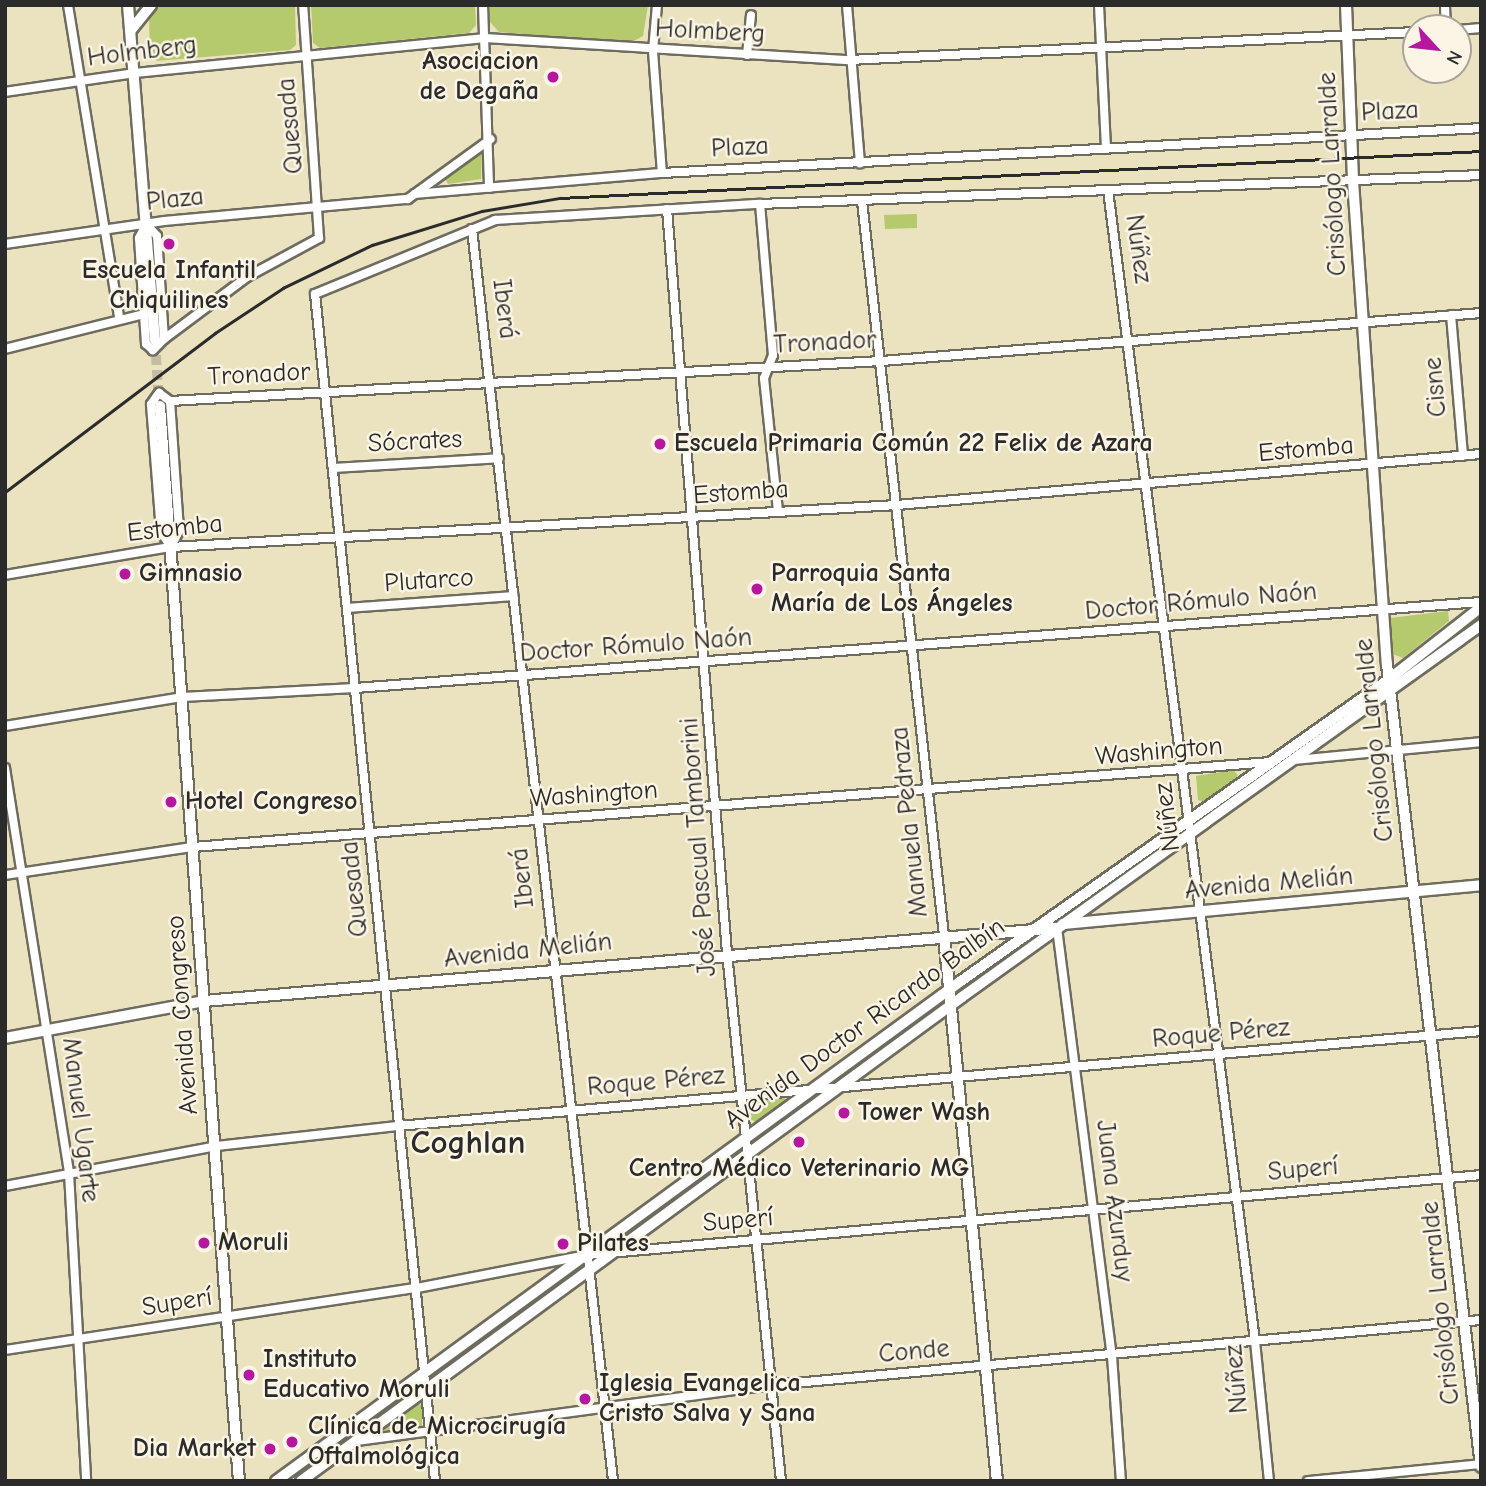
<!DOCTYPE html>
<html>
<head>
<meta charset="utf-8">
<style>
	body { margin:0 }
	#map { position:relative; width:1486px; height:1486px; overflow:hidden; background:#ebe2c0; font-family:"Comic Neue",sans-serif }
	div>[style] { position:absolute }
	.green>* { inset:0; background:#b5c96d }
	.secondary-tunnel>* { height:10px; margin-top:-5px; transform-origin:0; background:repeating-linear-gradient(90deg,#c5bda2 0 10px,transparent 0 15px) }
	.roads { filter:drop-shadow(2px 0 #6e6b5f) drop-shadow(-2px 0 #6e6b5f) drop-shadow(0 2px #6e6b5f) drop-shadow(0 -2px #6e6b5f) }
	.minor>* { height:8px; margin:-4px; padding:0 4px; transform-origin:4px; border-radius:4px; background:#fff }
	.tertiary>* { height:10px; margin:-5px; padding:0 5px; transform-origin:5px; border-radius:5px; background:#fff }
	.secondary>* { height:10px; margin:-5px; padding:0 5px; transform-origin:5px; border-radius:5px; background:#fff }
	.rail>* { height:2.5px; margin:-1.25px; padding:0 1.25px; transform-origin:1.25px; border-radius:1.25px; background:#2b2b2b }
	.dots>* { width:19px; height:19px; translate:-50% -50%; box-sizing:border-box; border:4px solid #fcf5e5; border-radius:50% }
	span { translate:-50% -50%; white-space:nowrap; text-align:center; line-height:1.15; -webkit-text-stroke:5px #fcf5e5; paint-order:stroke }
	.street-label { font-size:26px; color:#2b2b2b }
	.poi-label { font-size:26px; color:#2b2b2b; font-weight:700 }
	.right { translate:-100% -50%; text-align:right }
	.left { translate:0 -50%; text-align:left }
	.district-label { font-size:33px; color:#2b2b2b; font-weight:700 }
	.frame { position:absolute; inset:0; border:7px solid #2b2b2b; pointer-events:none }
	.north { position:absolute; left:1402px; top:14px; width:70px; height:70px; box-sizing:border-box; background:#fcf5e5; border:2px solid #a8a49b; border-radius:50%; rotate:117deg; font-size:19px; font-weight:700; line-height:28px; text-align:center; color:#2b2b2b }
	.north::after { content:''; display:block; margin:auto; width:24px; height:32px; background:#b5179e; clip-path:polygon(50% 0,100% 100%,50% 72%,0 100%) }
</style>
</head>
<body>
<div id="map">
	<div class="green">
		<i style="clip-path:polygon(160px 5px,295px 5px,296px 45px,290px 50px,156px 61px,150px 52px,149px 19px)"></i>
		<i style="clip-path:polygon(311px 5px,475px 5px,476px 25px,469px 33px,320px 48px,313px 43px)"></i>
		<i style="clip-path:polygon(488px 5px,648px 5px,643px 36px,630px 43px,499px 32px,490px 22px)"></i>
		<i style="clip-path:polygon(482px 153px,481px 179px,448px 184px,445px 179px)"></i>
		<i style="clip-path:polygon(917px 214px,917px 228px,885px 229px,884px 215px)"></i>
		<i style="clip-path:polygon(1448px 611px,1449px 621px,1403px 658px,1393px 654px,1390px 618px)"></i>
		<i style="clip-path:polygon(1234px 770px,1238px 776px,1204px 802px,1198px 800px,1196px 776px)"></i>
		<i style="clip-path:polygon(785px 1097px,786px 1102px,757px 1123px,749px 1118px,752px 1099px)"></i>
		<i style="clip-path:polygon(416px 1403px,422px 1405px,422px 1429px,383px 1434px,376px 1431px)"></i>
	</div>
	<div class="secondary-tunnel">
		<i style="left:155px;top:340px;width:63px;rotate:86.4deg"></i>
	</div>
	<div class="roads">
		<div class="minor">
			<i style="left:68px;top:5px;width:317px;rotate:80.7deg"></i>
			<i style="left:483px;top:5px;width:183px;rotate:88.1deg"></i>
			<i style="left:657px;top:5px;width:46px;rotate:95deg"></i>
			<i style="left:653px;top:51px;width:122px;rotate:85.8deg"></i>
			<i style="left:847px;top:5px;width:159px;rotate:85.3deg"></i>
			<i style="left:1099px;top:5px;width:143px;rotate:87.2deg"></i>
			<i style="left:1445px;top:5px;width:23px;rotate:88deg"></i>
			<i style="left:1458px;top:30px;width:23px;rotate:-5deg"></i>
			<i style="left:747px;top:55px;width:40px;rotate:-84.3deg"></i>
			<i style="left:5px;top:92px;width:131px;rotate:-8.3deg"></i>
			<i style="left:135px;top:73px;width:352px;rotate:-5.7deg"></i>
			<i style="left:485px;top:38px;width:365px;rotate:3.5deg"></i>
			<i style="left:849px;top:60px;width:568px;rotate:-2.83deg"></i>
			<i style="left:1108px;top:190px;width:1160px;rotate:82.72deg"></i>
			<i style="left:1255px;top:1341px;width:141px;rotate:84.3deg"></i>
			<i style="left:415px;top:194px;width:248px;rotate:-4.9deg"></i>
			<i style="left:662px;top:173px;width:820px;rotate:-3.14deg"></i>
			<i style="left:862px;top:201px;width:740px;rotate:83.63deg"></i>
			<i style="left:760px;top:204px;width:152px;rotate:85.1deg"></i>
			<i style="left:773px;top:355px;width:25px;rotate:111deg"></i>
			<i style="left:764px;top:378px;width:134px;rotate:84deg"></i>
			<i style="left:667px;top:209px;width:746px;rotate:85.39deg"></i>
			<i style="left:727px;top:953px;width:531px;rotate:84.16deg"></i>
			<i style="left:146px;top:224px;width:16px;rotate:47deg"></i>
			<i style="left:157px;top:236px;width:103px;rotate:86.1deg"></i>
			<i style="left:164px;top:339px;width:16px;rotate:135deg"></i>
			<i style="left:153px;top:350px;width:9px;rotate:-139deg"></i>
			<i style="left:146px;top:344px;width:106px;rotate:-93.8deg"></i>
			<i style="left:139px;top:238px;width:16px;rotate:-63deg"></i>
			<i style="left:472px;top:229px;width:1260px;rotate:83.57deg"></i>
			<i style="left:5px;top:244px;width:161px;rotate:-8.2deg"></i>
			<i style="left:164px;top:221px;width:245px;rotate:-5.2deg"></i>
			<i style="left:408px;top:199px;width:102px;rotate:-35.9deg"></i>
			<i style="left:1451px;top:315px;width:141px;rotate:85.1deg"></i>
			<i style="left:164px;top:339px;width:104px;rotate:-36.8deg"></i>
			<i style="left:247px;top:277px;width:82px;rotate:-28.4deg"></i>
			<i style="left:319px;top:238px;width:234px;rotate:-93.9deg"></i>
			<i style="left:5px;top:349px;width:143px;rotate:-14.1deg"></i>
			<i style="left:159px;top:393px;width:14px;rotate:36deg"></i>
			<i style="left:170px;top:401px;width:130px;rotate:86deg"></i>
			<i style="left:179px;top:531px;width:18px;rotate:117deg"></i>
			<i style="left:171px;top:547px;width:18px;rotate:-124deg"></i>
			<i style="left:161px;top:532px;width:128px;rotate:-94.5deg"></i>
			<i style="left:151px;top:404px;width:14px;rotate:-54deg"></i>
			<i style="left:170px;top:401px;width:713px;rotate:-3.22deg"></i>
			<i style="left:882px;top:361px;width:601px;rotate:-4.58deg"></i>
			<i style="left:333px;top:468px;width:166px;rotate:-3.4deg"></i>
			<i style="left:5px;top:575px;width:168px;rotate:-9.6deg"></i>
			<i style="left:171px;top:547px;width:727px;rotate:-3.31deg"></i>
			<i style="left:897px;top:505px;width:586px;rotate:-4.99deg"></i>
			<i style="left:347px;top:608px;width:167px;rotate:-4.1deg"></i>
			<i style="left:5px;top:726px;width:179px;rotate:-9.3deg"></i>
			<i style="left:182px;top:697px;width:173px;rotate:-3deg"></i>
			<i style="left:355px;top:688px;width:1129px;rotate:-4.37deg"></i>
			<i style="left:1295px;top:760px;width:187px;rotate:-5.5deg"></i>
			<i style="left:5px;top:768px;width:410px;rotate:81deg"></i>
			<i style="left:69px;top:1173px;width:308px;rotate:86.8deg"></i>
			<i style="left:5px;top:875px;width:190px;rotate:-8.5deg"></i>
			<i style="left:193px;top:847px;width:1081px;rotate:-4.51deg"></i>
			<i style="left:1057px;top:928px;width:432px;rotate:82.7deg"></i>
			<i style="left:1112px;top:1356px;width:125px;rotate:85.9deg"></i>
			<i style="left:5px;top:1186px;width:215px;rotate:-10.7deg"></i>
			<i style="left:216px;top:1146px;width:183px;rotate:-6.3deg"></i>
			<i style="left:398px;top:1126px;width:1087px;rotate:-5.01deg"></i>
			<i style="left:5px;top:1350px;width:417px;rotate:-8.6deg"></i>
			<i style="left:417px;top:1288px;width:173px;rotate:-11deg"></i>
			<i style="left:587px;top:1255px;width:898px;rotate:-5.11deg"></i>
			<i style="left:357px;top:1441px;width:420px;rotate:-7.7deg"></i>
			<i style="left:773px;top:1385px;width:711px;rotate:-5.25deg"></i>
			<i style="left:435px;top:1481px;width:1193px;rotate:-95.77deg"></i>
			<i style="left:315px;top:294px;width:195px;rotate:-22.3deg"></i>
			<i style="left:495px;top:220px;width:265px;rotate:-3.5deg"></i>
			<i style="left:760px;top:204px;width:722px;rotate:-2.3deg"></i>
			<i style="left:1308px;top:1481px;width:174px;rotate:-5.6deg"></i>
		</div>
		<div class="tertiary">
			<i style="left:1346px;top:5px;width:176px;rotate:87.7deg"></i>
			<i style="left:1353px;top:181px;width:484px;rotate:86deg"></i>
			<i style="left:1387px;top:664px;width:808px;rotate:83.32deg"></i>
			<i style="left:1063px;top:924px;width:420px;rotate:-5.3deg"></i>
			<i style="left:944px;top:936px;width:548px;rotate:84.45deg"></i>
			<i style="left:5px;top:1038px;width:202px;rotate:-10.5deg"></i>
			<i style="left:204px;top:1001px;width:856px;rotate:-4.89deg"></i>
		</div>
		<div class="secondary">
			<i style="left:128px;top:5px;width:336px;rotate:85.4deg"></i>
			<i style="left:131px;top:30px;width:32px;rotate:-51deg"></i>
			<i style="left:160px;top:406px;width:1078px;rotate:85.8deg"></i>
			<i style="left:276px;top:1481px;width:848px;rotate:-36.13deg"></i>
			<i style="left:961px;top:981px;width:522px;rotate:-35.18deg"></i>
			<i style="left:1388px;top:680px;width:118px;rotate:-38.1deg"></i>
			<i style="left:301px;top:1481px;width:819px;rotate:-36.21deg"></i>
			<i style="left:962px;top:997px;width:639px;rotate:-35.63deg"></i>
		</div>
	</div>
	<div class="rail">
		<i style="left:5px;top:492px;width:263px;rotate:-37.1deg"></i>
		<i style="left:215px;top:333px;width:82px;rotate:-33.5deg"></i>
		<i style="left:283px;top:288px;width:99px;rotate:-25.8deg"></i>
		<i style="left:372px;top:245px;width:115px;rotate:-17.2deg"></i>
		<i style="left:482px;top:211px;width:79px;rotate:-9.5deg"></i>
		<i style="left:560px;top:198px;width:922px;rotate:-2.92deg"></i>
	</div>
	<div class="dots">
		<i style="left:553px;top:77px;background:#b5179e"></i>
		<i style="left:169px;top:244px;background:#b5179e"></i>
		<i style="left:660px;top:444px;background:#b5179e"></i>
		<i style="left:125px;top:574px;background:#b5179e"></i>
		<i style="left:757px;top:589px;background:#b5179e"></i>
		<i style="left:171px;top:802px;background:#b5179e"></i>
		<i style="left:844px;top:1113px;background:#b5179e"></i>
		<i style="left:799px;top:1142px;background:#b5179e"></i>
		<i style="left:204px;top:1243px;background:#b5179e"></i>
		<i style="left:563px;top:1244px;background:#b5179e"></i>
		<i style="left:249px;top:1375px;background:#b5179e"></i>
		<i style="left:585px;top:1399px;background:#b5179e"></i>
		<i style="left:292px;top:1442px;background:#b5179e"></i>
		<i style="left:270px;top:1449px;background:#b5179e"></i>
	</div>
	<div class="street-label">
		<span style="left:710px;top:32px;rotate:3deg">Holmberg</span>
		<span style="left:142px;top:52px;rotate:-7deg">Holmberg</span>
		<span style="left:1390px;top:112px;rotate:-3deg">Plaza</span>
		<span style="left:291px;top:126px;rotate:-95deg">Quesada</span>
		<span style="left:740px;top:148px;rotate:-3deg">Plaza</span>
		<span style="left:1333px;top:174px;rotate:-93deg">Crisólogo Larralde</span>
		<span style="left:175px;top:200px;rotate:-6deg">Plaza</span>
		<span style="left:1138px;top:249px;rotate:82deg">Núñez</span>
		<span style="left:504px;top:309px;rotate:83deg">Iberá</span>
		<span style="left:825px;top:343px;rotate:-3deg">Tronador</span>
		<span style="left:259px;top:375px;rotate:-3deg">Tronador</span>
		<span style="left:1436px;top:387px;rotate:-95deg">Cisne</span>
		<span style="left:415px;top:442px;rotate:-3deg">Sócrates</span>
		<span style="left:1306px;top:450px;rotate:-5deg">Estomba</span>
		<span style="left:741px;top:493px;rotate:-4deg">Estomba</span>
		<span style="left:175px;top:529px;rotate:-6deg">Estomba</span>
		<span style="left:429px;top:581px;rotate:-4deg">Plutarco</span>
		<span style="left:1201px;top:602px;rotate:-5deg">Doctor Rómulo Naón</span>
		<span style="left:636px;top:646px;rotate:-4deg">Doctor Rómulo Naón</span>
		<span style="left:1375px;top:740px;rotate:-96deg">Crisólogo Larralde</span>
		<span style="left:1159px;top:752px;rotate:-5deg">Washington</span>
		<span style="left:594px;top:795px;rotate:-4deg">Washington</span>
		<span style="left:1168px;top:817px;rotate:-97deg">Núñez</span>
		<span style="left:910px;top:822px;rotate:-96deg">Manuela Pedraza</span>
		<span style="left:699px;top:847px;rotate:-94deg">José Pascual Tamborini</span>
		<span style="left:523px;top:878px;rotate:-96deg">Iberá</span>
		<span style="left:1269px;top:884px;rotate:-5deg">Avenida Melián</span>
		<span style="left:355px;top:889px;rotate:-96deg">Quesada</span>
		<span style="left:528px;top:951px;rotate:-6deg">Avenida Melián</span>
		<span style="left:183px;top:1015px;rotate:-94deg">Avenida Congreso</span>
		<span style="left:865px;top:1024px;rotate:-36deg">Avenida Doctor Ricardo Balbín</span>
		<span style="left:1221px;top:1034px;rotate:-5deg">Roque Pérez</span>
		<span style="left:656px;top:1082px;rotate:-5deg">Roque Pérez</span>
		<span style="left:80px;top:1120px;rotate:83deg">Manuel Ugarte</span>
		<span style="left:1303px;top:1170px;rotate:-5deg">Superí</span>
		<span style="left:1114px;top:1201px;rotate:83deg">Juana Azurduy</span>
		<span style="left:738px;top:1221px;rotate:-5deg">Superí</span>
		<span style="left:177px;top:1303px;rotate:-9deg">Superí</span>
		<span style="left:1441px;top:1303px;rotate:-96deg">Crisólogo Larralde</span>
		<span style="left:914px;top:1352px;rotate:-5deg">Conde</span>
		<span style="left:1237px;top:1379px;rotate:-95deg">Núñez</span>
	</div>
	<div class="poi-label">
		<span class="right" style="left:539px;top:77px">Asociacion<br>de Degaña</span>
		<span style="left:169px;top:286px">Escuela Infantil<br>Chiquilines</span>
		<span class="left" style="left:674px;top:444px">Escuela Primaria Común 22 Felix de Azara</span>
		<span class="left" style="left:139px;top:574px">Gimnasio</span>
		<span class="left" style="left:771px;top:589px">Parroquia Santa<br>María de Los Ángeles</span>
		<span class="left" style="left:185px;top:802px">Hotel Congreso</span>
		<span class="left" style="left:858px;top:1113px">Tower Wash</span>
		<span style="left:799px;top:1169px">Centro Médico Veterinario MG</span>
		<span class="left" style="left:218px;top:1243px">Moruli</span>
		<span class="left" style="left:577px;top:1244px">Pilates</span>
		<span class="left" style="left:263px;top:1375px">Instituto<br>Educativo Moruli</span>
		<span class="left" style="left:599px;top:1399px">Iglesia Evangelica<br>Cristo Salva y Sana</span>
		<span class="left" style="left:308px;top:1442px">Clínica de Microcirugía<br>Oftalmológica</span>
		<span class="right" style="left:256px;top:1449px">Dia Market</span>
	</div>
	<div class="district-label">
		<span style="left:468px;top:1143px">Coghlan</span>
	</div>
	<div class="frame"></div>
	<div class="north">N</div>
</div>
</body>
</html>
